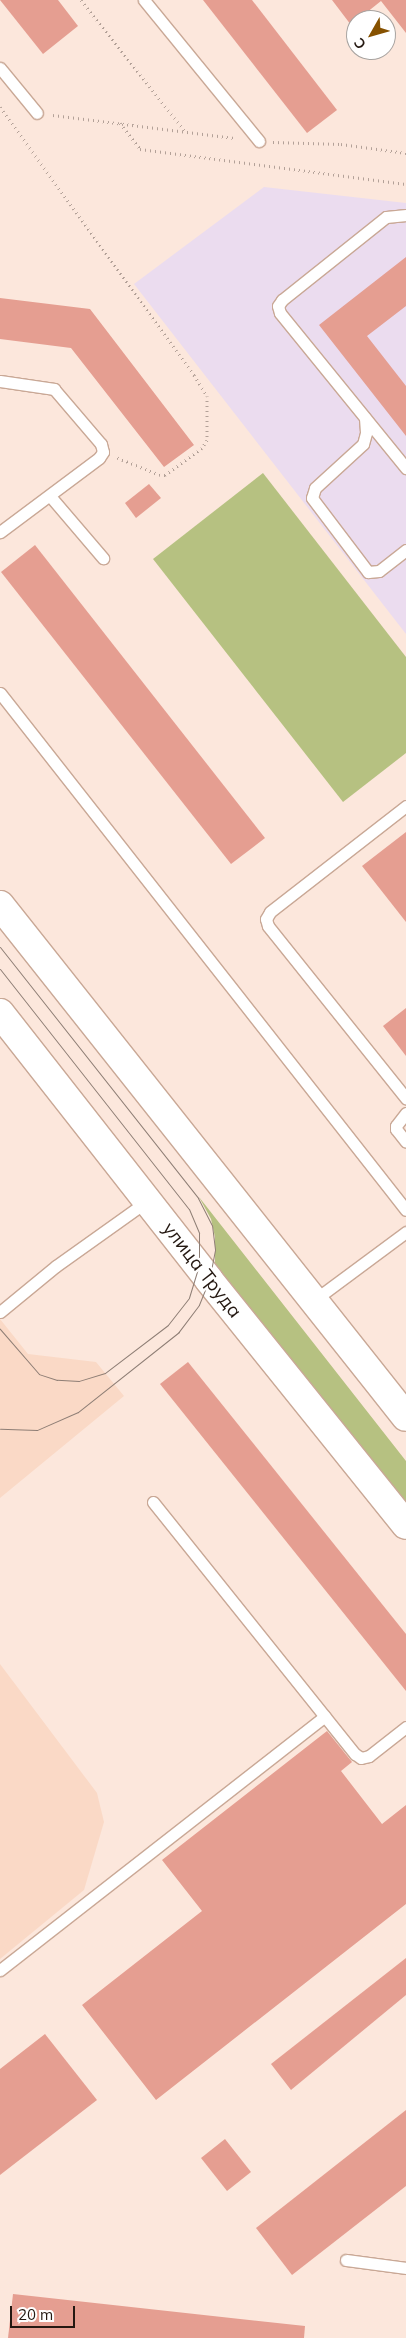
<!DOCTYPE html>
<html>
<head>
<meta charset="utf-8">
<style>
	body { margin:0 }
	#map { position:relative; width:406px; height:2338px; overflow:hidden; background:#fce7dc; font-family:Mulish,sans-serif }
	div>[style] { position:absolute }
	.built>* { inset:0; background:#fad9c6 }
	.education>* { inset:0; background:#ebdcef }
	.green>* { inset:0; background:#b6c181 }
	.building>* { inset:0; background:#e59e91 }
	.path>* { height:3px; margin-top:-1.5px; transform-origin:0; background:repeating-linear-gradient(90deg,#b3a198 0 1px,transparent 0 5px) }
	.roads { filter:drop-shadow(1px 0 #c9a896) drop-shadow(-1px 0 #c9a896) drop-shadow(0 1px #c9a896) drop-shadow(0 -1px #c9a896) }
	.lane>* { height:11px; margin:-5.5px; padding:0 5.5px; transform-origin:5.5px; border-radius:5.5px; background:#fff }
	.secondary>* { height:28px; margin:-14px; padding:0 14px; transform-origin:14px; border-radius:14px; background:#fff }
	.tram>* { height:1px; margin:-0.5px; padding:0 0.5px; transform-origin:0.5px; border-radius:0.5px; background:#8e7e75 }
	span { translate:-50% -50%; white-space:nowrap; text-align:center; line-height:1.15; -webkit-text-stroke:5px #fff; paint-order:stroke }
	.street-label { font-size:19px; color:#241811 }
	.north { position:absolute; left:346px; top:10px; width:50px; height:50px; box-sizing:border-box; background:#fff; border:1px solid #a7a3a0; border-radius:50%; rotate:232deg; font-size:14px; font-weight:700; line-height:20px; text-align:center; color:#241811 }
	.north::after { content:''; display:block; margin:auto; width:18px; height:22px; background:#865100; clip-path:polygon(50% 0,100% 100%,50% 72%,0 100%) }
	.scale { position:absolute; left:10px; top:2306px; width:65px; height:22px; box-sizing:border-box; border:2px solid #241811; border-top:0; padding-left:6px; font-size:15px; line-height:18px; white-space:nowrap; color:#241811; -webkit-text-stroke:4px #fff; paint-order:stroke }
</style>
</head>
<body>
<div id="map">
	<div class="built">
		<i style="clip-path:polygon(0 1319px,28px 1354px,96px 1362px,124px 1396px,0 1498px)"></i>
		<i style="clip-path:polygon(0 1664px,97px 1793px,104px 1822px,84px 1890px,0 1959px)"></i>
	</div>
	<div class="education">
		<i style="clip-path:polygon(264px 187px,406px 203px,406px 634px,134px 284px)"></i>
	</div>
	<div class="green">
		<i style="clip-path:polygon(263px 473px,406px 657px,406px 753px,343px 802px,153px 559px)"></i>
		<i style="clip-path:polygon(199px 1197px,406px 1461px,406px 1508px,215px 1266px,215px 1237px,211px 1219px)"></i>
	</div>
	<div class="building">
		<i style="clip-path:polygon(0 0,58px 0,78px 26px,43px 54px)"></i>
		<i style="clip-path:polygon(203px 0,252px 0,337px 110px,307px 133px)"></i>
		<i style="clip-path:polygon(332px 0,406px 0,406px 33px,381px 1px,351px 25px)"></i>
		<i style="clip-path:polygon(406px 257px,406px 306px,367px 336px,406px 386px,406px 436px,319px 325px)"></i>
		<i style="clip-path:polygon(0 298px,90px 309px,194px 445px,164px 467px,71px 348px,0 339px)"></i>
		<i style="clip-path:polygon(149px 484px,161px 498px,136px 518px,125px 503px)"></i>
		<i style="clip-path:polygon(35px 545px,265px 838px,231px 864px,1px 572px)"></i>
		<i style="clip-path:polygon(406px 832px,406px 922px,362px 866px)"></i>
		<i style="clip-path:polygon(406px 1008px,406px 1056px,383px 1026px)"></i>
		<i style="clip-path:polygon(188px 1362px,406px 1634px,406px 1691px,160px 1384px)"></i>
		<i style="clip-path:polygon(327px 1731px,352px 1762px,341px 1771px,382px 1824px,406px 1805px,406px 1904px,156px 2100px,82px 2005px,202px 1911px,162px 1860px)"></i>
		<i style="clip-path:polygon(406px 1958px,406px 1995px,291px 2090px,271px 2064px)"></i>
		<i style="clip-path:polygon(45px 2034px,97px 2100px,0 2175px,0 2069px)"></i>
		<i style="clip-path:polygon(406px 2110px,406px 2186px,292px 2275px,256px 2228px)"></i>
		<i style="clip-path:polygon(225px 2139px,251px 2172px,227px 2191px,201px 2158px)"></i>
		<i style="clip-path:polygon(13px 2294px,305px 2326px,304px 2338px,8px 2338px)"></i>
	</div>
	<div class="path">
		<i style="left:81px;top:0;width:167px;rotate:51.6deg"></i>
		<i style="left:0;top:107px;width:331px;rotate:54.1deg"></i>
		<i style="left:194px;top:375px;width:25px;rotate:58deg"></i>
		<i style="left:207px;top:396px;width:44px;rotate:90deg"></i>
		<i style="left:207px;top:440px;width:9px;rotate:122deg"></i>
		<i style="left:202px;top:448px;width:46px;rotate:143.9deg"></i>
		<i style="left:165px;top:475px;width:5px;rotate:180deg"></i>
		<i style="left:160px;top:475px;width:48px;rotate:-157.8deg"></i>
		<i style="left:53px;top:115px;width:183px;rotate:7.2deg"></i>
		<i style="left:120px;top:123px;width:33px;rotate:52deg"></i>
		<i style="left:140px;top:149px;width:268px;rotate:7.5deg"></i>
		<i style="left:273px;top:142px;width:68px;rotate:1.7deg"></i>
		<i style="left:341px;top:144px;width:66px;rotate:7.9deg"></i>
	</div>
	<div class="roads">
		<div class="lane">
			<i style="left:144px;top:0;width:182px;rotate:50.8deg"></i>
			<i style="left:0;top:68px;width:58px;rotate:50.6deg"></i>
			<i style="left:406px;top:215px;width:20px;rotate:174deg"></i>
			<i style="left:386px;top:217px;width:133px;rotate:141.4deg"></i>
			<i style="left:282px;top:300px;width:7px;rotate:124deg"></i>
			<i style="left:278px;top:306px;width:7px;rotate:74deg"></i>
			<i style="left:280px;top:313px;width:200px;rotate:50.9deg"></i>
			<i style="left:0;top:381px;width:55px;rotate:8.4deg"></i>
			<i style="left:54px;top:389px;width:72px;rotate:49.5deg"></i>
			<i style="left:101px;top:444px;width:8px;rotate:76deg"></i>
			<i style="left:103px;top:452px;width:7px;rotate:124deg"></i>
			<i style="left:99px;top:458px;width:124px;rotate:143.2deg"></i>
			<i style="left:365px;top:418px;width:15px;rotate:86deg"></i>
			<i style="left:366px;top:433px;width:11px;rotate:105deg"></i>
			<i style="left:363px;top:444px;width:65px;rotate:137.5deg"></i>
			<i style="left:315px;top:488px;width:10px;rotate:107deg"></i>
			<i style="left:312px;top:498px;width:93px;rotate:52.9deg"></i>
			<i style="left:368px;top:572px;width:11px;rotate:-5deg"></i>
			<i style="left:379px;top:571px;width:34px;rotate:-38deg"></i>
			<i style="left:50px;top:496px;width:82px;rotate:49.5deg"></i>
			<i style="left:0;top:693px;width:657px;rotate:51.86deg"></i>
			<i style="left:406px;top:806px;width:172px;rotate:142.1deg"></i>
			<i style="left:270px;top:912px;width:8px;rotate:120deg"></i>
			<i style="left:266px;top:919px;width:7px;rotate:74deg"></i>
			<i style="left:268px;top:926px;width:221px;rotate:51.3deg"></i>
			<i style="left:406px;top:1113px;width:16px;rotate:128deg"></i>
			<i style="left:396px;top:1126px;width:3px;rotate:90deg"></i>
			<i style="left:396px;top:1129px;width:16px;rotate:52deg"></i>
			<i style="left:313px;top:1301px;width:116px;rotate:-36.6deg"></i>
			<i style="left:0;top:1312px;width:72px;rotate:-39.4deg"></i>
			<i style="left:56px;top:1266px;width:112px;rotate:-35.5deg"></i>
			<i style="left:153px;top:1502px;width:323px;rotate:51.3deg"></i>
			<i style="left:355px;top:1754px;width:7px;rotate:34deg"></i>
			<i style="left:361px;top:1758px;width:8px;rotate:-14deg"></i>
			<i style="left:369px;top:1756px;width:47px;rotate:-38.1deg"></i>
			<i style="left:0;top:1970px;width:412px;rotate:-38deg"></i>
			<i style="left:346px;top:2260px;width:61px;rotate:7.6deg"></i>
		</div>
		<div class="secondary">
			<i style="left:0;top:905px;width:653px;rotate:51.59deg"></i>
			<i style="left:0;top:1013px;width:339px;rotate:51.9deg"></i>
			<i style="left:209px;top:1280px;width:314px;rotate:51.2deg"></i>
		</div>
	</div>
	<div class="tram">
		<i style="left:0;top:947px;width:320px;rotate:51.7deg"></i>
		<i style="left:198px;top:1198px;width:30px;rotate:63deg"></i>
		<i style="left:212px;top:1225px;width:25px;rotate:83deg"></i>
		<i style="left:215px;top:1250px;width:31px;rotate:101deg"></i>
		<i style="left:209px;top:1280px;width:27px;rotate:112deg"></i>
		<i style="left:199px;top:1305px;width:34px;rotate:127deg"></i>
		<i style="left:179px;top:1332px;width:129px;rotate:141.6deg"></i>
		<i style="left:78px;top:1412px;width:45px;rotate:156.3deg"></i>
		<i style="left:37px;top:1430px;width:37px;rotate:-178deg"></i>
		<i style="left:0;top:969px;width:305px;rotate:51.8deg"></i>
		<i style="left:189px;top:1209px;width:26px;rotate:67deg"></i>
		<i style="left:199px;top:1233px;width:32px;rotate:90deg"></i>
		<i style="left:199px;top:1265px;width:34px;rotate:107deg"></i>
		<i style="left:189px;top:1298px;width:34px;rotate:128deg"></i>
		<i style="left:168px;top:1325px;width:79px;rotate:142.7deg"></i>
		<i style="left:105px;top:1373px;width:27px;rotate:163deg"></i>
		<i style="left:79px;top:1381px;width:22px;rotate:-177deg"></i>
		<i style="left:57px;top:1380px;width:19px;rotate:-162deg"></i>
		<i style="left:39px;top:1374px;width:60px;rotate:-130.9deg"></i>
	</div>
	<div class="street-label">
		<span style="left:202px;top:1270px;rotate:52deg">улица Труда</span>
	</div>
	<div class="north">С</div>
	<div class="scale">20 m</div>
</div>
</body>
</html>
